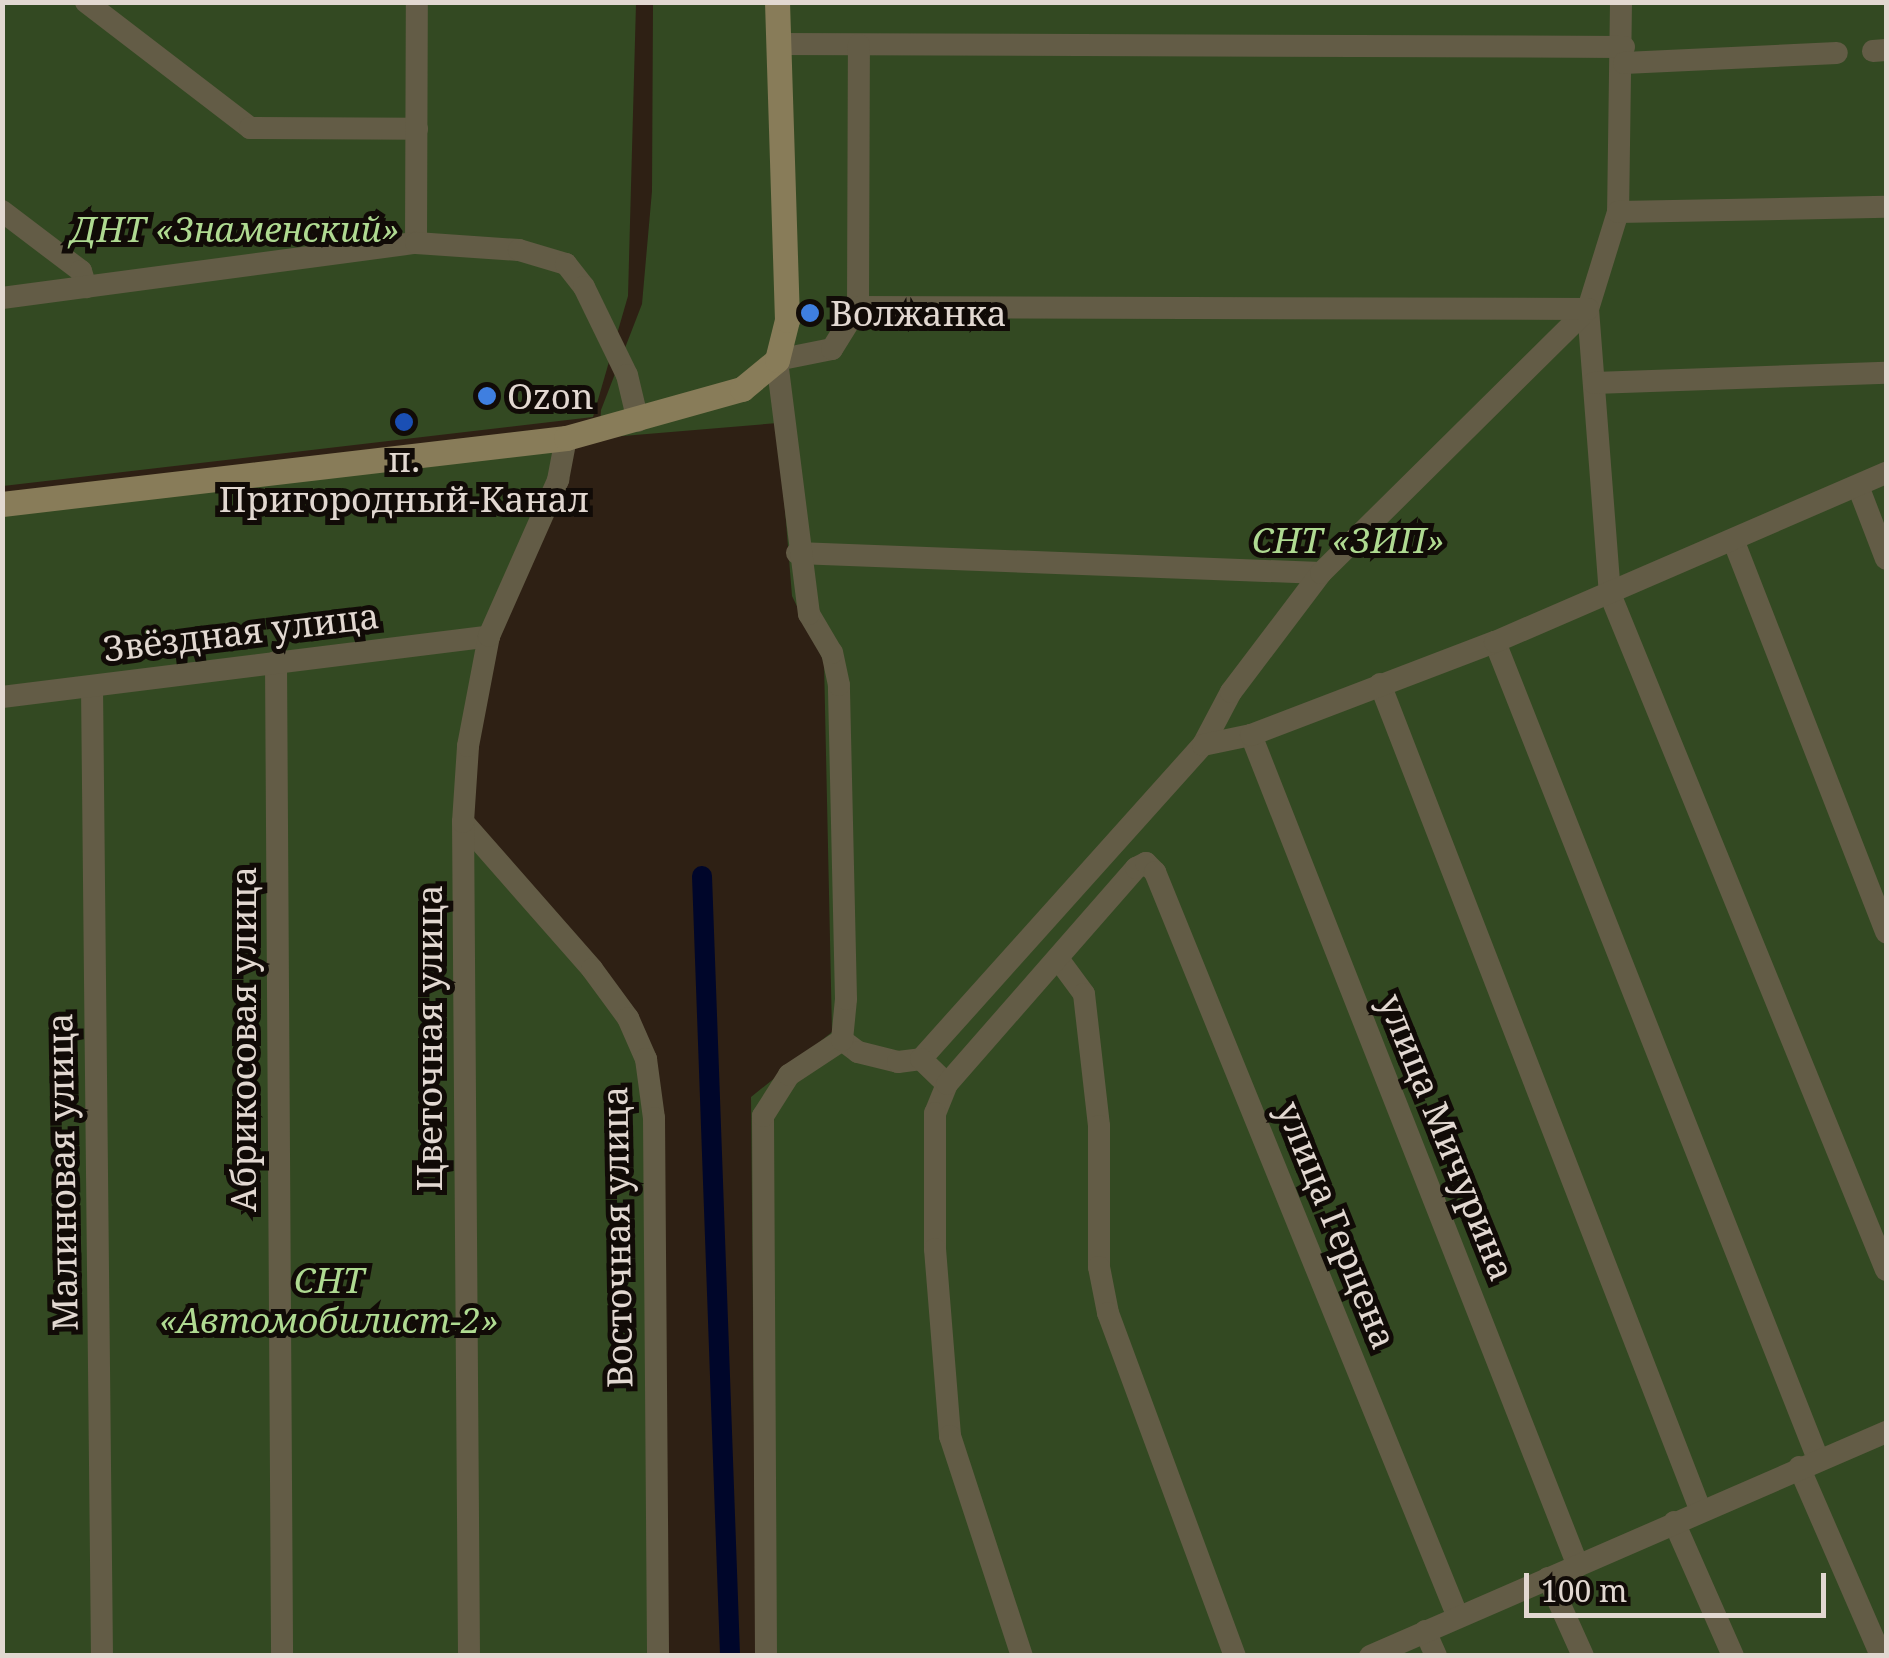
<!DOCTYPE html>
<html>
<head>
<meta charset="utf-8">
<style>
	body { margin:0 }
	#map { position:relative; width:1889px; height:1658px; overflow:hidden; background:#2e2014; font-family:"Noto Serif",serif }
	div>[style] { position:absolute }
	.green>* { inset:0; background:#334922 }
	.canal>* { height:20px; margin:-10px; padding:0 10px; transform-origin:10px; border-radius:10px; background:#00062a }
	.street>* { height:22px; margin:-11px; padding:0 11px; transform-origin:11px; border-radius:11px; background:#635c46 }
	.secondary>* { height:25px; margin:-12.5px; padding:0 12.5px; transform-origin:12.5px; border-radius:12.5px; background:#887c59 }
	.dots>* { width:28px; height:28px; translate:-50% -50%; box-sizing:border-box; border:5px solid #110b07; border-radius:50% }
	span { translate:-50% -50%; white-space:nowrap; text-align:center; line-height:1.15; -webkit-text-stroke:10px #110b07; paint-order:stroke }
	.park-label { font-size:35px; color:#afda91; font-style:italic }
	.poi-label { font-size:35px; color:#e2d8d1 }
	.left { translate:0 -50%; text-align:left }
	.street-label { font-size:35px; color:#e2d8d1 }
	.frame { position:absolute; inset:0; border:5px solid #e2d8d1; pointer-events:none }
	.scale { position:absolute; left:1524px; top:1573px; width:302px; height:45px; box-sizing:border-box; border:5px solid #e2d8d1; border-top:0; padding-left:12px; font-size:30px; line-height:35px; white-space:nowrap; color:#e2d8d1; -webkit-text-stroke:8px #110b07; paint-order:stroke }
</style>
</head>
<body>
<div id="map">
	<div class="green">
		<i style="clip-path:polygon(2px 3px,636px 3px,628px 296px,593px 417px,3px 486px)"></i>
		<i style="clip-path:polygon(653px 3px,1886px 3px,1886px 1655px,756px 1655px,751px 1097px,832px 1032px,824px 662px,792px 596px,778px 423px,599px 438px,601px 410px,642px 304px,652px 191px)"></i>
		<i style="clip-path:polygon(566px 438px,489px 636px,463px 821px,592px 969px,646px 1059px,658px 1655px,3px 1655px,2px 504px)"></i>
	</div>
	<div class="canal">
		<i style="left:702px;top:876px;width:781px;rotate:87.94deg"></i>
	</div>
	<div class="street">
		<i style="left:86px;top:2px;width:207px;rotate:37.5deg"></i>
		<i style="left:250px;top:128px;width:167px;rotate:0.3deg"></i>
		<i style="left:1621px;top:2px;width:210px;rotate:90.8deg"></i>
		<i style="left:1618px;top:212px;width:102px;rotate:107.2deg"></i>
		<i style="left:1588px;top:309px;width:286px;rotate:85.6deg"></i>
		<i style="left:1610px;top:594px;width:730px;rotate:67.79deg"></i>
		<i style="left:778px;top:44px;width:846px;rotate:0.2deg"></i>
		<i style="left:1873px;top:51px;width:13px;rotate:-4deg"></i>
		<i style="left:1624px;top:63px;width:213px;rotate:-2.7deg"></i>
		<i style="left:2px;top:211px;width:99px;rotate:37.2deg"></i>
		<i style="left:81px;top:271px;width:17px;rotate:73deg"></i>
		<i style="left:1618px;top:212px;width:268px;rotate:-1.1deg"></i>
		<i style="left:416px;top:243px;width:241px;rotate:-89.8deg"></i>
		<i style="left:2px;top:298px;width:418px;rotate:-7.6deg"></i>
		<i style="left:416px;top:243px;width:103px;rotate:3.9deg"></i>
		<i style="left:519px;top:250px;width:49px;rotate:16.6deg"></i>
		<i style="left:566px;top:264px;width:29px;rotate:52deg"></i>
		<i style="left:584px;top:287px;width:98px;rotate:64deg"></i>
		<i style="left:627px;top:375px;width:47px;rotate:76.6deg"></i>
		<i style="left:858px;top:307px;width:262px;rotate:-89.8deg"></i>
		<i style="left:1594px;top:383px;width:292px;rotate:-2deg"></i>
		<i style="left:1858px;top:486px;width:78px;rotate:69deg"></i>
		<i style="left:1734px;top:542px;width:419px;rotate:68.7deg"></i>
		<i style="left:797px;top:553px;width:524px;rotate:2.19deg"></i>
		<i style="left:1495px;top:642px;width:879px;rotate:68.43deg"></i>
		<i style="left:276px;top:662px;width:994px;rotate:89.65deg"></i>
		<i style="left:1380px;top:684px;width:885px;rotate:68.8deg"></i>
		<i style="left:92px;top:687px;width:969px;rotate:89.41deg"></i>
		<i style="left:2px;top:697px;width:491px;rotate:-7.1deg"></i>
		<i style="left:1251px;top:735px;width:893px;rotate:68.52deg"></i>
		<i style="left:1203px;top:745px;width:60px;rotate:-62.2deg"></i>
		<i style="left:1231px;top:692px;width:149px;rotate:-52.9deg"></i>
		<i style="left:1321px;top:573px;width:375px;rotate:-44.7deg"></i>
		<i style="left:463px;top:822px;width:196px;rotate:48.7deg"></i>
		<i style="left:592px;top:969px;width:61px;rotate:53.7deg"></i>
		<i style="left:628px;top:1018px;width:45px;rotate:66.3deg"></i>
		<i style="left:646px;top:1059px;width:60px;rotate:82.3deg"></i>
		<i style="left:654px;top:1118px;width:538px;rotate:89.57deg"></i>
		<i style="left:1059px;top:960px;width:42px;rotate:53.7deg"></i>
		<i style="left:1084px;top:994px;width:133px;rotate:83.5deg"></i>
		<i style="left:1099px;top:1126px;width:141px;rotate:90deg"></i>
		<i style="left:1099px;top:1267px;width:47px;rotate:78.9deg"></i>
		<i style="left:1108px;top:1313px;width:366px;rotate:69.7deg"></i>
		<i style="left:842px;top:1040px;width:20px;rotate:37deg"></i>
		<i style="left:858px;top:1052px;width:41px;rotate:14deg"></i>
		<i style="left:898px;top:1062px;width:23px;rotate:-7deg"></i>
		<i style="left:921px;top:1059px;width:422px;rotate:-48.1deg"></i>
		<i style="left:1203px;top:745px;width:49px;rotate:-11.8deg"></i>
		<i style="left:1251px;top:735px;width:261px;rotate:-20.9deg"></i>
		<i style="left:1495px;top:642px;width:426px;rotate:-23.4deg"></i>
		<i style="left:921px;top:1059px;width:36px;rotate:44deg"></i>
		<i style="left:947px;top:1084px;width:31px;rotate:112deg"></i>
		<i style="left:935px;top:1113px;width:136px;rotate:90deg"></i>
		<i style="left:935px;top:1249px;width:188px;rotate:85.4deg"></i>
		<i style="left:950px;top:1436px;width:231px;rotate:71.9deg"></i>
		<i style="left:947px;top:1084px;width:287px;rotate:-48.8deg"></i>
		<i style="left:1136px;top:868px;width:11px;rotate:-27deg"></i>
		<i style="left:1146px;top:863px;width:13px;rotate:45deg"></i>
		<i style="left:1155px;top:872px;width:804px;rotate:67.87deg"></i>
		<i style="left:1799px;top:1467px;width:206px;rotate:66.5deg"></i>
		<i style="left:1674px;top:1522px;width:146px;rotate:66.2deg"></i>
		<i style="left:1548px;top:1578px;width:85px;rotate:65.8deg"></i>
		<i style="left:1425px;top:1631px;width:27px;rotate:66deg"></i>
		<i style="left:469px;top:1656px;width:834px;rotate:-90.41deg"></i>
		<i style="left:463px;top:822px;width:76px;rotate:-86.2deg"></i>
		<i style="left:468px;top:746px;width:112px;rotate:-79.2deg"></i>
		<i style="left:489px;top:636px;width:171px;rotate:-66.1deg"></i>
		<i style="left:558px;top:480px;width:43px;rotate:-79.2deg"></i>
		<i style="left:766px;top:1656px;width:540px;rotate:-90.32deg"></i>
		<i style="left:763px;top:1116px;width:49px;rotate:-57.6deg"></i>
		<i style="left:789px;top:1075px;width:64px;rotate:-33.4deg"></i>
		<i style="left:842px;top:1040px;width:41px;rotate:-84.4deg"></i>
		<i style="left:846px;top:999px;width:314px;rotate:-91.3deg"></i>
		<i style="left:839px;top:685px;width:33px;rotate:-102deg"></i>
		<i style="left:832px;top:653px;width:45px;rotate:-120.5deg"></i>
		<i style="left:809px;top:614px;width:256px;rotate:-97.2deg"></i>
		<i style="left:777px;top:360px;width:56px;rotate:-11.3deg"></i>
		<i style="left:832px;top:349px;width:49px;rotate:-58.2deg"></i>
		<i style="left:858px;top:307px;width:730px;rotate:0.16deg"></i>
		<i style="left:1370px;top:1656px;width:563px;rotate:-23.47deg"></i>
	</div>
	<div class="secondary">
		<i style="left:2px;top:504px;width:568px;rotate:-6.67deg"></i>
		<i style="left:566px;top:438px;width:183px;rotate:-15.6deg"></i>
		<i style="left:742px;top:389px;width:45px;rotate:-39.6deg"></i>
		<i style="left:777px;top:360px;width:41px;rotate:-76deg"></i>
		<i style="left:787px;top:320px;width:318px;rotate:-91.8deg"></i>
	</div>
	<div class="dots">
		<i style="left:810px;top:313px;background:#3f7fe0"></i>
		<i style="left:487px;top:396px;background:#3f7fe0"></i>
		<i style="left:404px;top:422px;background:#1a4fb4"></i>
	</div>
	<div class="park-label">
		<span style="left:235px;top:229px">ДНТ «Знаменский»</span>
		<span style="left:1348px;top:540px">СНТ «ЗИП»</span>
		<span style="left:329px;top:1300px">СНТ<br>«Автомобилист-2»</span>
	</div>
	<div class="poi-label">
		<span class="left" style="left:830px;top:313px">Волжанка</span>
		<span class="left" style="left:507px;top:396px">Ozon</span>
		<span style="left:404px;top:479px">п.<br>Пригородный-Канал</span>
	</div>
	<div class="street-label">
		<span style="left:241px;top:632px;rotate:-7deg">Звёздная улица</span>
		<span style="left:429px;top:1038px;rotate:-90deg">Цветочная улица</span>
		<span style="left:243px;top:1039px;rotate:-90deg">Абрикосовая улица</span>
		<span style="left:1447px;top:1137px;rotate:68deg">улица Мичурина</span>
		<span style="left:62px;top:1172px;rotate:-91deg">Малиновая улица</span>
		<span style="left:1337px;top:1225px;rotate:68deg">улица Герцена</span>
		<span style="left:617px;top:1237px;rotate:-91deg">Восточная улица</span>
	</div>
	<div class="frame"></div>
	<div class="scale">100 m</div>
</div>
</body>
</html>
